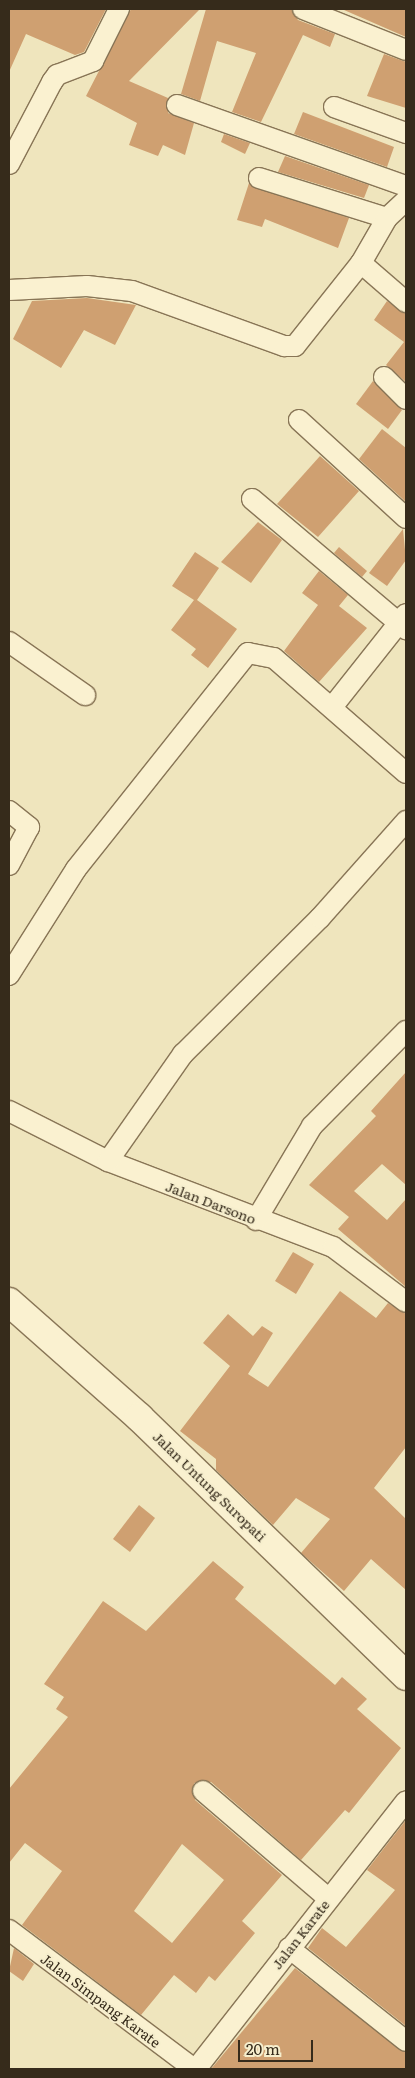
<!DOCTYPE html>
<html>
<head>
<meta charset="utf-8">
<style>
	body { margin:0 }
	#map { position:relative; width:415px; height:2078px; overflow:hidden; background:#efe5bd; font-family:Literata,serif }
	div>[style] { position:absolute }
	.building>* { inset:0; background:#cfa071 }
	.roads { filter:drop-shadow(1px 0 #887556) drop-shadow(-1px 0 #887556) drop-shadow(0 1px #887556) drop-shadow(0 -1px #887556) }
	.minor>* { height:20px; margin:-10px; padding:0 10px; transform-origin:10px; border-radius:10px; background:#faf1d0 }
	.secondary>* { height:28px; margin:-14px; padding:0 14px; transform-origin:14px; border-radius:14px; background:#faf1d0 }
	span { translate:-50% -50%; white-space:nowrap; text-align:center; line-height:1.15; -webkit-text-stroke:4px #f6eecd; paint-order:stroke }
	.street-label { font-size:14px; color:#362b1b }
	.frame { position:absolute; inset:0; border:10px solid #362b1b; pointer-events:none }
	.scale { position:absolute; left:238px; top:2040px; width:75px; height:22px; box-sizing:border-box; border:2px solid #362b1b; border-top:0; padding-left:6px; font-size:15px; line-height:18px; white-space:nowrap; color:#362b1b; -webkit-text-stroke:4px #f6eecd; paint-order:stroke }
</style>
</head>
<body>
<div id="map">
	<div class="building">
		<i style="clip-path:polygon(9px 9px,106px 9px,84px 52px,75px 55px,26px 34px,9px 72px)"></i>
		<i style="clip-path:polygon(131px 9px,200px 9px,129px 81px,168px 98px,168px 113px,194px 123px,185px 155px,163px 145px,158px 156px,129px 145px,137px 123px,86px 96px)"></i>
		<i style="clip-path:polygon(206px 9px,291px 9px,298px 20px,335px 34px,330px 47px,303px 35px,261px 122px,232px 112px,256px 53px,217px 41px,200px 101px,181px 94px)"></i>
		<i style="clip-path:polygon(334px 9px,406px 9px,406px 37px,344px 10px)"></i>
		<i style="clip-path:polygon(384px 54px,406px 62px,406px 108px,367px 96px)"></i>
		<i style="clip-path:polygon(303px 112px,394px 147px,387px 167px,294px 134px)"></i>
		<i style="clip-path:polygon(224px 134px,250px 143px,245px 154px,221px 142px)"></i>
		<i style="clip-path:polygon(285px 156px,369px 185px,364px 198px,278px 172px)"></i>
		<i style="clip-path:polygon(249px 183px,349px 218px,338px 248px,265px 219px,262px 227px,237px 220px)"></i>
		<i style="clip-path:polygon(87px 298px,136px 305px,115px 345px,84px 330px,61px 368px,13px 339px,32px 301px)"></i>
		<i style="clip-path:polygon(387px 301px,406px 314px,406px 382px,386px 365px,404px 342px,374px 320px)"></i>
		<i style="clip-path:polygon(373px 381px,402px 410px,388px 429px,356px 404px)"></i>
		<i style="clip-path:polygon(382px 429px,406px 448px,406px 502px,359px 459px)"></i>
		<i style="clip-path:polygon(320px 456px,359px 491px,318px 537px,277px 504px)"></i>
		<i style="clip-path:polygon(258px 522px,282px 540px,251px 583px,221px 562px)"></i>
		<i style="clip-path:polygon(403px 529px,406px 560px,387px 586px,369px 573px)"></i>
		<i style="clip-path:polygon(339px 547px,367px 571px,362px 577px,334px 553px)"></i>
		<i style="clip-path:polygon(195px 552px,219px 568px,197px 600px,237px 629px,208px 668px,191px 655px,196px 649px,171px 630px,194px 600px,172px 586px)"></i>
		<i style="clip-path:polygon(319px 571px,348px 595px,339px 606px,367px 628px,319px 682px,284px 651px,318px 605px,302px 593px)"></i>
		<i style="clip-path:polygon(406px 1072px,406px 1185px,382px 1164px,354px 1191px,387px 1220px,406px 1199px,406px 1287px,338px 1229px,349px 1217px,309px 1185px,376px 1116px,371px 1111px)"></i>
		<i style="clip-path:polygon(293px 1252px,314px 1264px,296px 1294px,275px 1281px)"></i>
		<i style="clip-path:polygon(340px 1291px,376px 1318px,388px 1303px,406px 1314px,406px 1447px,374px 1488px,406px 1519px,406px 1590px,371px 1559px,344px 1591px,301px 1553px,330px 1519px,296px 1498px,273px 1525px,216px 1470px,216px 1459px,180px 1431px,230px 1366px,203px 1343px,228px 1314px,253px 1336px,262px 1326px,273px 1333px,248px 1374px,268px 1387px)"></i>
		<i style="clip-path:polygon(139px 1505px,155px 1518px,130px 1552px,113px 1539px)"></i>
		<i style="clip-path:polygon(evenodd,213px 1561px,244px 1587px,235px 1599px,335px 1685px,342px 1677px,367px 1699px,357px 1709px,401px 1748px,349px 1813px,345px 1810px,301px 1860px,211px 1782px,194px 1783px,195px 1800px,282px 1875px,242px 1921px,255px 1933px,215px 1981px,209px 1976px,196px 1993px,174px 1975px,141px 2015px,22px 1925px,62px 1871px,25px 1843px,9px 1863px,9px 1789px,68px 1717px,56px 1709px,64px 1697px,44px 1684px,103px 1601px,146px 1631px,213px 1561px,182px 1844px,224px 1880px,172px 1943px,134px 1911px,182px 1844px)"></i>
		<i style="clip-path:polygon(406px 1820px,406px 2026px,308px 1948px,322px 1928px,346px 1947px,395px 1890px,367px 1870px)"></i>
		<i style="clip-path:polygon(14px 1948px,34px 1964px,23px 1981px,9px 1971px)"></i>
		<i style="clip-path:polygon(295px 1968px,406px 2053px,406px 2069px,211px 2069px)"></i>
	</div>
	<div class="roads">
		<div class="minor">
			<i style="left:303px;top:9px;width:111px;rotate:21.7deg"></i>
			<i style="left:177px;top:105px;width:243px;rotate:19.5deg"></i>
			<i style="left:334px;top:107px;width:77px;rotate:19.9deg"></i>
			<i style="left:9px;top:164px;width:93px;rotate:-62.3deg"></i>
			<i style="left:52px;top:82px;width:9px;rotate:-54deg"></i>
			<i style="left:57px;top:75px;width:39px;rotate:-21deg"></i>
			<i style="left:93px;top:61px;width:58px;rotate:-63.4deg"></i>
			<i style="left:259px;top:178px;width:134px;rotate:17.4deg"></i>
			<i style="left:361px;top:263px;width:60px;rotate:40.9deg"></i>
			<i style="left:9px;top:290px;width:78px;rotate:-2.9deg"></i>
			<i style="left:87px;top:286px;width:45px;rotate:6.3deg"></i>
			<i style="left:132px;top:291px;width:162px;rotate:19.9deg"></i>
			<i style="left:284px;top:346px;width:11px"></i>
			<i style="left:295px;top:346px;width:106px;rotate:-51.5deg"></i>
			<i style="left:361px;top:263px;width:52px;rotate:-60deg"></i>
			<i style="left:387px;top:218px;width:26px;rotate:-43deg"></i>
			<i style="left:384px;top:377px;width:31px;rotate:45deg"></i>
			<i style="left:299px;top:420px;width:145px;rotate:42.5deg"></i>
			<i style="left:252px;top:499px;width:202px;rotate:40.2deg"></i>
			<i style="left:9px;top:642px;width:93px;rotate:34.9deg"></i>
			<i style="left:333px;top:706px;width:117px;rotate:-51.6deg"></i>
			<i style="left:9px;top:811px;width:26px;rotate:39deg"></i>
			<i style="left:29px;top:827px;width:43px;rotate:117.8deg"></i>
			<i style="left:9px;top:975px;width:125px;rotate:-57.7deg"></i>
			<i style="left:76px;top:869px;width:276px;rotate:-51.5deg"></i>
			<i style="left:248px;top:653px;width:26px;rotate:11deg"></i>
			<i style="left:274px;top:658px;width:175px;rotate:41.1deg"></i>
			<i style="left:9px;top:1111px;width:111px;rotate:26.8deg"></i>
			<i style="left:108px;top:1161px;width:241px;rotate:20.9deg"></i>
			<i style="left:333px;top:1247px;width:91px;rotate:37deg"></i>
			<i style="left:108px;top:1161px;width:131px;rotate:-55deg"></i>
			<i style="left:183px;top:1054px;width:193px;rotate:-44.8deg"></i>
			<i style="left:320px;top:918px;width:130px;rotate:-48.4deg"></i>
			<i style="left:256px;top:1220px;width:109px;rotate:-59.2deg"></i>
			<i style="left:312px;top:1126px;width:134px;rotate:-45.3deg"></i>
			<i style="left:203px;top:1791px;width:165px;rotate:40.6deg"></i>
			<i style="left:9px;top:1930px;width:231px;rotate:36.9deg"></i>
			<i style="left:289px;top:1948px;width:149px;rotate:38.5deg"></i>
			<i style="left:196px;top:2069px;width:340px;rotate:-51.9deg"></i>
		</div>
		<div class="secondary">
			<i style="left:9px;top:1302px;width:174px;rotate:41.5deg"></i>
			<i style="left:139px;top:1417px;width:372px;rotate:44.1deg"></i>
		</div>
	</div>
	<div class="street-label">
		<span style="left:211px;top:1202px;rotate:21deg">Jalan Darsono</span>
		<span style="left:210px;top:1486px;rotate:44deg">Jalan Untung Suropati</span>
		<span style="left:300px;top:1934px;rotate:-52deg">Jalan Karate</span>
		<span style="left:101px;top:2000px;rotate:37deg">Jalan Simpang Karate</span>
	</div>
	<div class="frame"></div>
	<div class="scale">20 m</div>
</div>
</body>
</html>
